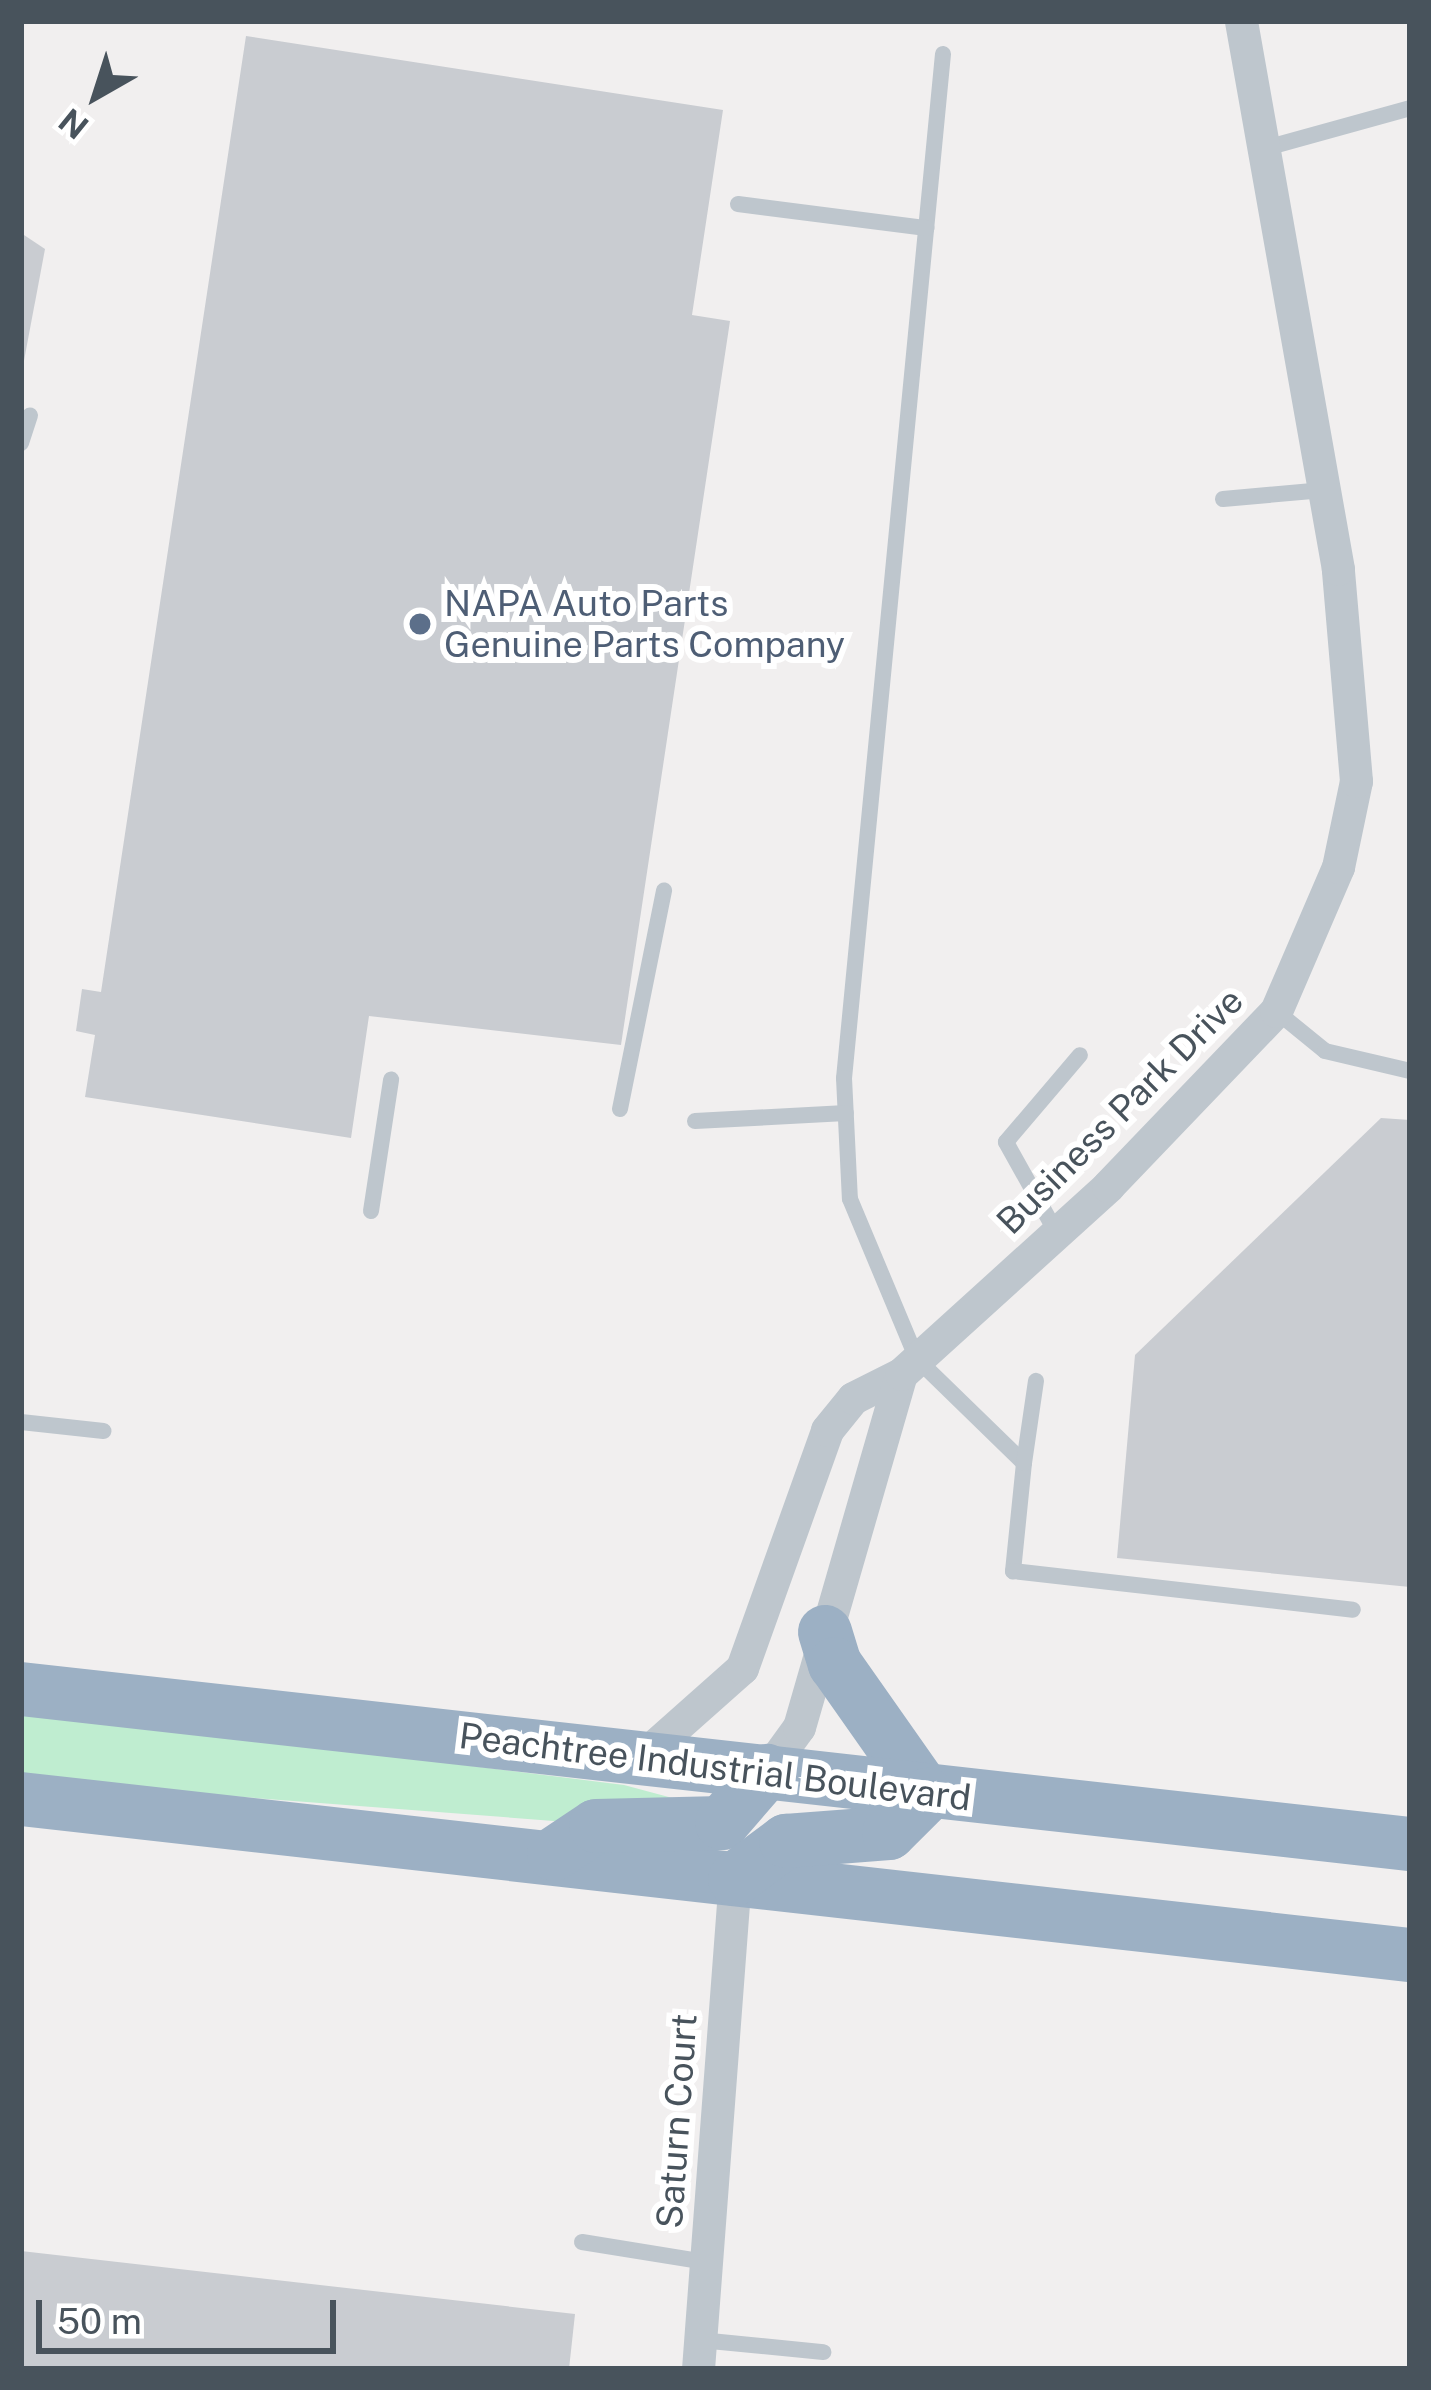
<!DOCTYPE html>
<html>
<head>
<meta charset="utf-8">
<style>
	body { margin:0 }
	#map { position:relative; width:1431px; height:2390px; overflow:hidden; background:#f1efef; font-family:"Public Sans",sans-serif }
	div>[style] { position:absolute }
	.green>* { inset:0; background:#bfedd0 }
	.building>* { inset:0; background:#c9ccd1 }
	.service>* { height:16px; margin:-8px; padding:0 8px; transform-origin:8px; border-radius:8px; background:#bec6cd }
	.minor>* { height:33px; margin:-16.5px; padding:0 16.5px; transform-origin:16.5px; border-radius:16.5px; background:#bec6cd }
	.trunk>* { height:54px; margin:-27px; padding:0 27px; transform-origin:27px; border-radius:27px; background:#9cb0c4 }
	.dots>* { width:33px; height:33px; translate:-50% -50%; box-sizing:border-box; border:6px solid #fff; border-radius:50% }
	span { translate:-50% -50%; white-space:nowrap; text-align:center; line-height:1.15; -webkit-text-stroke:12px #fff; paint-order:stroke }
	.service-label { font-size:36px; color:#4e5e75 }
	.left { translate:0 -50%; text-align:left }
	.street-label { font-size:36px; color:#48535c }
	.frame { position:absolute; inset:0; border:24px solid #48535c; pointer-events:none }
	.north { position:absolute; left:36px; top:36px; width:120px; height:120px; -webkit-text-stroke:9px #fff; paint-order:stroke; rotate:219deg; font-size:33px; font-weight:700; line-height:48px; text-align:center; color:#48535c }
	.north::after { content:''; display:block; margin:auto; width:42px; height:54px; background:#48535c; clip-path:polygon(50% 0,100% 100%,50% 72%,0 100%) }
	.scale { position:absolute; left:36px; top:2300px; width:300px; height:54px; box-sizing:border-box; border:6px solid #48535c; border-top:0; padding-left:15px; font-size:36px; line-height:42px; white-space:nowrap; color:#48535c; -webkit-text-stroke:9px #fff; paint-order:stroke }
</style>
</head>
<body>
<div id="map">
	<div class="green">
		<i style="clip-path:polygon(21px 1709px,624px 1785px,691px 1803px,671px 1830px,21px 1780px)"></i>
	</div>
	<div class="building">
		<i style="clip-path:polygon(246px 36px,723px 110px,692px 315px,730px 321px,621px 1045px,369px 1016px,351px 1138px,85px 1097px,95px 1035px,76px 1031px,82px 989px,101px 992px)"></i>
		<i style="clip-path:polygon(21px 233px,45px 249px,23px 366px,21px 366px)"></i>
		<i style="clip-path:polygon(1381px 1118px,1410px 1120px,1410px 1587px,1117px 1558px,1135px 1355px)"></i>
		<i style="clip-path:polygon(21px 2251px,575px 2314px,569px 2369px,21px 2369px)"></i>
	</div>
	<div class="service">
		<i style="left:943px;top:54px;width:1029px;rotate:95.52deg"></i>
		<i style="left:844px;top:1078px;width:121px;rotate:87.2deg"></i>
		<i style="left:850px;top:1199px;width:173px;rotate:67.3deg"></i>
		<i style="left:917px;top:1359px;width:149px;rotate:44.2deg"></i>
		<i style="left:1024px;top:1463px;width:109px;rotate:95.8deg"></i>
		<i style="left:1013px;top:1571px;width:342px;rotate:6.5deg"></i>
		<i style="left:1266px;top:148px;width:149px;rotate:-15.5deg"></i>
		<i style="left:738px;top:204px;width:190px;rotate:7.3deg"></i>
		<i style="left:21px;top:443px;width:29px;rotate:-72deg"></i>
		<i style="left:1223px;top:499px;width:101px;rotate:-5.1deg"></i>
		<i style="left:1276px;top:1011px;width:63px;rotate:39.2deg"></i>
		<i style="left:1325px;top:1051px;width:87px;rotate:13.2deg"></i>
		<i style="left:620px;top:1109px;width:223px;rotate:-78.6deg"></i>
		<i style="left:695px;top:1121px;width:151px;rotate:-3deg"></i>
		<i style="left:371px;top:1211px;width:133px;rotate:-81.3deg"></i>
		<i style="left:1056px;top:1232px;width:103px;rotate:-119.1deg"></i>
		<i style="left:1006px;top:1142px;width:114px;rotate:-49.6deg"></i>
		<i style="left:21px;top:1422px;width:83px;rotate:6.2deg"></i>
		<i style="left:1024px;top:1463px;width:83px;rotate:-81.7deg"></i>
		<i style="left:582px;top:2242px;width:126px;rotate:9.2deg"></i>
		<i style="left:700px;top:2340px;width:124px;rotate:5.6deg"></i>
	</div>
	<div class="minor">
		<i style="left:644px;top:1755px;width:131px;rotate:-41.6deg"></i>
		<i style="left:742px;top:1668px;width:253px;rotate:-70.3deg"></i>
		<i style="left:827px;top:1430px;width:41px;rotate:-50.9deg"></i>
		<i style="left:853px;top:1398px;width:54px;rotate:-26.6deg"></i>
		<i style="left:767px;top:1771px;width:54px;rotate:-54deg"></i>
		<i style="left:799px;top:1727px;width:367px;rotate:-73.9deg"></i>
		<i style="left:901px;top:1374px;width:280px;rotate:-42.2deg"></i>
		<i style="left:1108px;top:1186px;width:243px;rotate:-46.2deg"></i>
		<i style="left:1276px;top:1011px;width:157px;rotate:-66.7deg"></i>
		<i style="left:1338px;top:867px;width:88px;rotate:-78.2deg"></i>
		<i style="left:1356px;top:781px;width:213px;rotate:-94.9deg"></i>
		<i style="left:1338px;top:569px;width:557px;rotate:-100.04deg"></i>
		<i style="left:698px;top:2369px;width:491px;rotate:-85.7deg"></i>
	</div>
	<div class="trunk">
		<i style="left:825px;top:1632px;width:34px;rotate:73deg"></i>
		<i style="left:835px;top:1664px;width:160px;rotate:54.9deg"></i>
		<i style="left:21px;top:1689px;width:1398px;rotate:6.37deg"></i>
		<i style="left:21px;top:1799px;width:1398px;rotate:6.41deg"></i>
		<i style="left:554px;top:1854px;width:50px;rotate:-33.7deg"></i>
		<i style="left:596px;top:1826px;width:126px;rotate:-1.4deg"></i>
		<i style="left:722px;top:1823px;width:69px;rotate:-49.1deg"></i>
		<i style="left:735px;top:1879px;width:64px;rotate:-36.7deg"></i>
		<i style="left:786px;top:1841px;width:103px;rotate:-4.4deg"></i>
		<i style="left:889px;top:1833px;width:54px;rotate:-45deg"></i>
	</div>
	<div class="dots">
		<i style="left:420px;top:624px;background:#5c6f8a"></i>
	</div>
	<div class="service-label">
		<span class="left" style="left:444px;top:624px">NAPA Auto Parts<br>Genuine Parts Company</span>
	</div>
	<div class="street-label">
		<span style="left:1120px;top:1111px;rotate:-45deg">Business Park Drive</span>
		<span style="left:715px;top:1767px;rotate:7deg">Peachtree Industrial Boulevard</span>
		<span style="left:677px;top:2121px;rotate:-86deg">Saturn Court</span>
	</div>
	<div class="frame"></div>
	<div class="north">N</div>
	<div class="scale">50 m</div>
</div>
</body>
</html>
